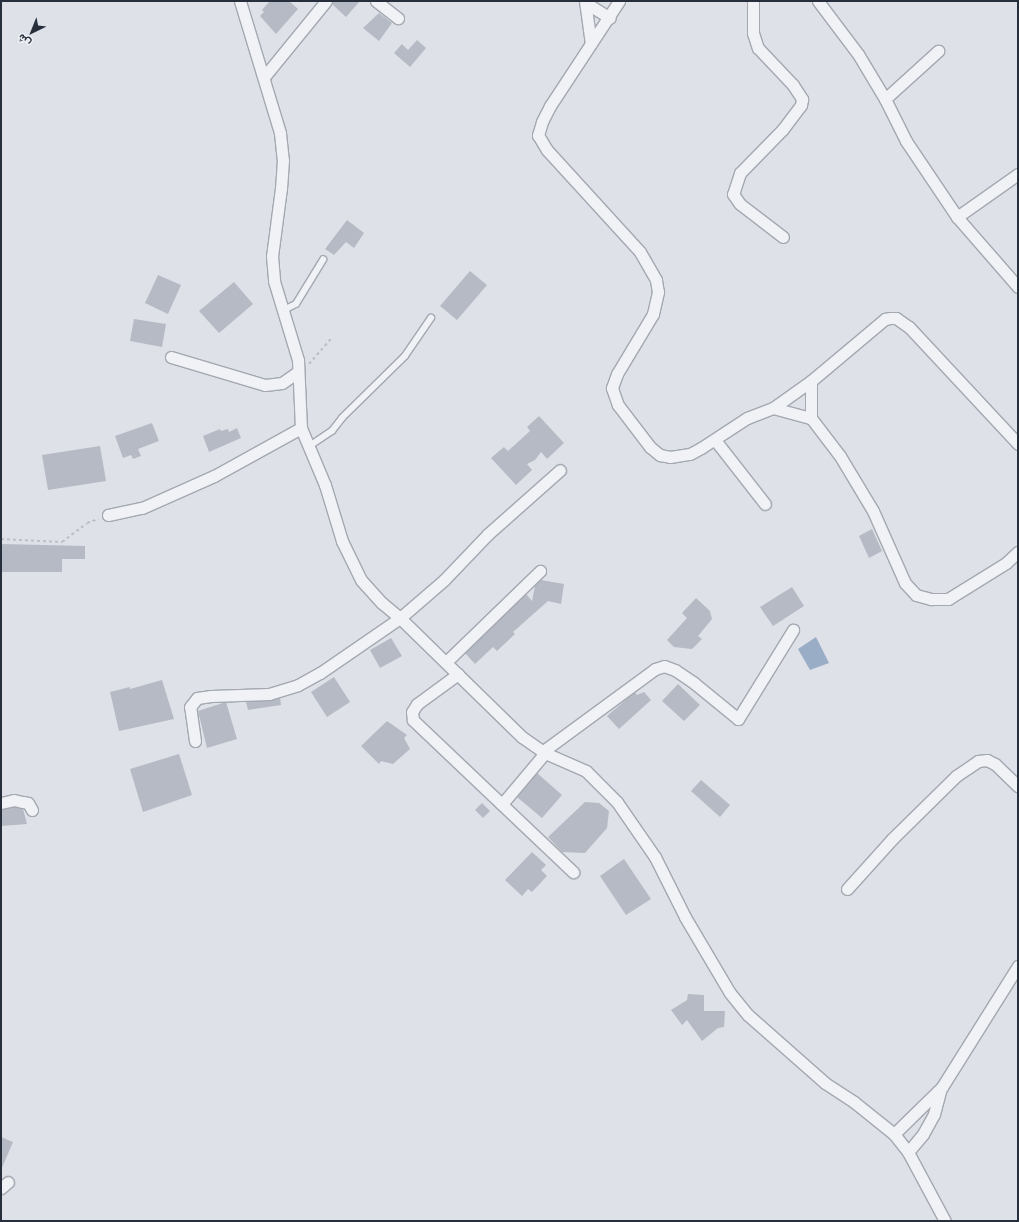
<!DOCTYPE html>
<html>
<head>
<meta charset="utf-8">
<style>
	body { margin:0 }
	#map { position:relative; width:1019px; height:1222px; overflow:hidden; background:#dee1e7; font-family:"Exo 2",Vazirmatn,sans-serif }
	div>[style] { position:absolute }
	.water>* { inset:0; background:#99adc7 }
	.building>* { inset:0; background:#b5bac4 }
	.path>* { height:2px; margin-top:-1px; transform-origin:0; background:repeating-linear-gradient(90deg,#bcbfc6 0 3px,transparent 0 6px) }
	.roads { filter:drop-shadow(1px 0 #a3a8b1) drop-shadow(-1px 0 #a3a8b1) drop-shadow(0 1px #a3a8b1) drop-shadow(0 -1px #a3a8b1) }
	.service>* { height:5.5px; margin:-2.75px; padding:0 2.75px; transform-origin:2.75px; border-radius:2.75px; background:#f0f2f6 }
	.minor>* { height:11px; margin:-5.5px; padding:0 5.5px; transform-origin:5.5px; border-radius:5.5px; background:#f0f2f6 }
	span { translate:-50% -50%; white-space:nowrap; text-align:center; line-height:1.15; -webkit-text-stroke:3px #edf0f5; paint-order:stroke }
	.frame { position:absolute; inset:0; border:2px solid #272f3d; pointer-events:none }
	.north { position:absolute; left:12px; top:12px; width:40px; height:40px; -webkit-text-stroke:3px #edf0f5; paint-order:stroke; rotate:223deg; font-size:11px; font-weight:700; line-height:16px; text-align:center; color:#272f3d }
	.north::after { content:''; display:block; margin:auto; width:14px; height:18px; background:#272f3d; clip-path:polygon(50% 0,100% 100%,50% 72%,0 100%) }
</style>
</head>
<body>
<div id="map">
	<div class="water">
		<i style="clip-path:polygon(816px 637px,829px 663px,810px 670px,798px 649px)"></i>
	</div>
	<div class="building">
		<i style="clip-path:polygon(270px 1px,289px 1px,298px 9px,276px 34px,260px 16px,264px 12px,262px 10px)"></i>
		<i style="clip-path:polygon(333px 1px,360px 1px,346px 17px,332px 4px)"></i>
		<i style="clip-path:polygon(379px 13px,392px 23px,379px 41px,363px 28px)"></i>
		<i style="clip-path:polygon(417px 40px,426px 48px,410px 67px,394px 53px,402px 44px,408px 50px)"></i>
		<i style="clip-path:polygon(347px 220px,364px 233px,354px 248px,346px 242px,334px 255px,325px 249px)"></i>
		<i style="clip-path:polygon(470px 271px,487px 285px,457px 320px,440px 306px)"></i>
		<i style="clip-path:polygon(158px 275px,181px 285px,168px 314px,145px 303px)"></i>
		<i style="clip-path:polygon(234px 282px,253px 304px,219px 333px,199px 311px)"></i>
		<i style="clip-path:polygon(134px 319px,166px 324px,162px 347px,130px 341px)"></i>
		<i style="clip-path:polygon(539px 416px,564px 443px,547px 459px,541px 452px,535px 460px,527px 464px,532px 470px,516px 485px,491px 458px,504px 447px,508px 451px,530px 431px,527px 427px)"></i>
		<i style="clip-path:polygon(152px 423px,159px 441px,138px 449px,141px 456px,133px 459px,131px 455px,123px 458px,115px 436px)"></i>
		<i style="clip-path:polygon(237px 428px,241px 438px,209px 452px,203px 436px,220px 429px,221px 431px,228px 429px,229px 432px)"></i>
		<i style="clip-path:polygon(100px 446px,106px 481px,48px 490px,42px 455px)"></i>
		<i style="clip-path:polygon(872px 529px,882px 551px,869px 558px,859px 536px)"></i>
		<i style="clip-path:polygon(1px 544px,85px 546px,85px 559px,62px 559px,62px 572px,1px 572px)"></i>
		<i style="clip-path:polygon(541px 580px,564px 584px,561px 604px,548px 601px,513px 632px,515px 634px,497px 651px,493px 647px,475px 664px,465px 653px,526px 594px,532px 601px,535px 586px)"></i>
		<i style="clip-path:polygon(792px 587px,804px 606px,773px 626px,760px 607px)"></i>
		<i style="clip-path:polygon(696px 598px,710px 611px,712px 619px,698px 636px,702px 639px,692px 649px,674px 647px,667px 640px,687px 618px,682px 613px)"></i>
		<i style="clip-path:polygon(391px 638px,402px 656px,380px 668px,370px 650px)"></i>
		<i style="clip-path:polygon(334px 677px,350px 702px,327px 717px,311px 692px)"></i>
		<i style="clip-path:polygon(162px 680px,174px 719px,119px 731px,110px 692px,130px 687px,130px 689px)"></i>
		<i style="clip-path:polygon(678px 684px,700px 705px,684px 721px,662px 701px)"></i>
		<i style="clip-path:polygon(635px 692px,637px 695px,644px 692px,651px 700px,619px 729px,607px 716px)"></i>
		<i style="clip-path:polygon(280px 698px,281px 705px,248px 710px,246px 702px)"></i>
		<i style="clip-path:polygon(226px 702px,237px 739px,207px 748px,198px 711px)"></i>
		<i style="clip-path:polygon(387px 721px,407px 735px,404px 738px,410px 749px,393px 764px,381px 761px,379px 764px,361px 746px)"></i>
		<i style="clip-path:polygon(179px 754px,192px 795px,143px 812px,130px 769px)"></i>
		<i style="clip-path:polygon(537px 773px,562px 795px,542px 818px,517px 797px)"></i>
		<i style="clip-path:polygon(701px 780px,730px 805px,720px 817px,691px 791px)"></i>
		<i style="clip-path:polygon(585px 802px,599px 803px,609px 811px,607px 828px,585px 853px,562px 852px,548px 837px)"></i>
		<i style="clip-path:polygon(482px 803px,490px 811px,483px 818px,475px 810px)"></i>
		<i style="clip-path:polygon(14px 807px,23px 809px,27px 824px,1px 826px,1px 810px)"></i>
		<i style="clip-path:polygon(532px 852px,546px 865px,541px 870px,547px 876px,532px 892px,528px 889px,522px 896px,505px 880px)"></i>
		<i style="clip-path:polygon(624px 859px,651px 899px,626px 915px,600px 876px)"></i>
		<i style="clip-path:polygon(688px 994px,704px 995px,704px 1011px,725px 1011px,724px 1027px,718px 1028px,702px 1041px,687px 1020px,682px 1025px,671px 1010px,687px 1000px)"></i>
		<i style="clip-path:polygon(1px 1137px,13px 1142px,1px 1170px)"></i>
	</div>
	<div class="path">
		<i style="left:309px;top:364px;width:35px;rotate:-49deg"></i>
		<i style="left:1px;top:539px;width:61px;rotate:2.8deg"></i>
		<i style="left:62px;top:542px;width:31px;rotate:-37deg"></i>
		<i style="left:87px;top:523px;width:12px;rotate:-20deg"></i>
	</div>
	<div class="roads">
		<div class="service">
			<i style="left:284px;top:310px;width:13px;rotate:-27deg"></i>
			<i style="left:296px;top:304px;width:52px;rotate:-58.5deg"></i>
			<i style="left:308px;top:447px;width:29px;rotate:-34deg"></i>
			<i style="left:332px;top:431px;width:16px;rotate:-52deg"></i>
			<i style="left:342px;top:418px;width:88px;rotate:-44.5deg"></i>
			<i style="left:405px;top:356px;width:46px;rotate:-55.6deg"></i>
		</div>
		<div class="minor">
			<i style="left:240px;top:1px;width:138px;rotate:73.1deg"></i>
			<i style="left:280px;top:133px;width:27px;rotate:84deg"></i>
			<i style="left:283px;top:160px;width:28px;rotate:94deg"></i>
			<i style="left:281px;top:188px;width:69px;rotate:97.5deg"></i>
			<i style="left:272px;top:256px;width:25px;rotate:85deg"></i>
			<i style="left:274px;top:281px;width:83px;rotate:73.1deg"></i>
			<i style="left:298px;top:360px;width:68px;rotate:87.5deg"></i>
			<i style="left:301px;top:428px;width:62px;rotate:67.2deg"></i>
			<i style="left:325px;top:485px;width:59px;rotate:73.1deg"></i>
			<i style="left:342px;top:541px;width:43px;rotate:64deg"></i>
			<i style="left:361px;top:580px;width:31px;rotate:48deg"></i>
			<i style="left:382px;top:603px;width:23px;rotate:40deg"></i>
			<i style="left:400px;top:618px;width:170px;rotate:44.3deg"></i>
			<i style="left:522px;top:737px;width:28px;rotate:35deg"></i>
			<i style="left:545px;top:753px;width:45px;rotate:23.7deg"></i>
			<i style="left:586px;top:771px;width:44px;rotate:45deg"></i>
			<i style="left:617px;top:802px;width:67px;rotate:55.4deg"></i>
			<i style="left:655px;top:857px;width:67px;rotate:63.4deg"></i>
			<i style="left:685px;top:917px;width:88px;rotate:59.4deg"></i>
			<i style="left:730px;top:993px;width:28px;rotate:51deg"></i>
			<i style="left:748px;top:1015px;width:103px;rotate:41.4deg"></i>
			<i style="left:825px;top:1083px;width:35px;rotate:33deg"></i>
			<i style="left:854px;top:1102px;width:51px;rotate:38.7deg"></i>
			<i style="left:894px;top:1134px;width:23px;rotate:52deg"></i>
			<i style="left:908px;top:1152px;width:78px;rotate:61.8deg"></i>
			<i style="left:376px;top:1px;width:28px;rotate:38deg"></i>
			<i style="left:585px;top:1px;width:43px;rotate:82.1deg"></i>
			<i style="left:619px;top:1px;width:126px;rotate:123.3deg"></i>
			<i style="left:550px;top:106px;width:18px;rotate:117deg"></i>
			<i style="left:542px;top:122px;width:14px;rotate:107deg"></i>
			<i style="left:538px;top:135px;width:17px;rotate:59deg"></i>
			<i style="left:547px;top:150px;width:138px;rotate:47.6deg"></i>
			<i style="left:640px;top:252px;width:32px;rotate:60deg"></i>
			<i style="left:656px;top:280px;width:12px;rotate:81deg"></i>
			<i style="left:658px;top:292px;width:23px;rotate:103deg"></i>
			<i style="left:653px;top:314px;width:70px;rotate:121deg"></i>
			<i style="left:617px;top:374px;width:15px;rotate:110deg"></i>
			<i style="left:612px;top:388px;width:18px;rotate:71deg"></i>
			<i style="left:618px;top:405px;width:53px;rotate:52.7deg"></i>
			<i style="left:650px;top:447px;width:13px;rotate:39deg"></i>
			<i style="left:660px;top:455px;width:10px;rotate:11deg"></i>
			<i style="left:670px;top:457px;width:20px;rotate:-9deg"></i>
			<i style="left:690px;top:454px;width:13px;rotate:-29deg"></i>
			<i style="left:701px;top:448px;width:55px;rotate:-33.1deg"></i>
			<i style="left:747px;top:418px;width:28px;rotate:-21deg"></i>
			<i style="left:773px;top:408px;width:47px;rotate:-35.4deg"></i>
			<i style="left:811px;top:381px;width:97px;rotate:-40deg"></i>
			<i style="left:885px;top:319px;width:5px;rotate:-11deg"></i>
			<i style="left:890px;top:318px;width:6px"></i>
			<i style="left:896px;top:318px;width:16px;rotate:35deg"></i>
			<i style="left:909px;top:327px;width:160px;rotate:47deg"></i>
			<i style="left:753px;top:1px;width:32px;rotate:90deg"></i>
			<i style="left:753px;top:33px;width:16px;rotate:72deg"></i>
			<i style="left:758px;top:48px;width:51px;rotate:46.6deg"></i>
			<i style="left:793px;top:85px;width:17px;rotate:57deg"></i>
			<i style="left:802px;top:99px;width:6px;rotate:99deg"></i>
			<i style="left:801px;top:105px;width:31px;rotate:127deg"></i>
			<i style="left:782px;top:130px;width:60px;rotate:134.3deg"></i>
			<i style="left:740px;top:173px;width:22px;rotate:108deg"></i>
			<i style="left:733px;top:194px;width:12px;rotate:55deg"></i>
			<i style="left:740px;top:204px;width:54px;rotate:37.5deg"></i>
			<i style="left:818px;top:1px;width:66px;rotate:53deg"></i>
			<i style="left:858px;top:54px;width:52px;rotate:59deg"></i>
			<i style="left:885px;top:99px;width:47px;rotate:63.4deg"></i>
			<i style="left:906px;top:141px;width:92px;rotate:56.1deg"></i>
			<i style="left:957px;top:217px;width:93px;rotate:48.9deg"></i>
			<i style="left:586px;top:3px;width:28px;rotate:32deg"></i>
			<i style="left:264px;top:77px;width:98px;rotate:-50.8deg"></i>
			<i style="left:885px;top:99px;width:72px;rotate:-42.2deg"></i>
			<i style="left:957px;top:217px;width:75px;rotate:-35.2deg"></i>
			<i style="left:171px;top:357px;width:98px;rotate:16.6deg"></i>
			<i style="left:265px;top:385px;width:17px;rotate:-7deg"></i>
			<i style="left:282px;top:383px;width:19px;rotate:-35deg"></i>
			<i style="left:773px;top:408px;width:39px;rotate:15deg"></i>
			<i style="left:811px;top:418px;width:48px;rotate:52.7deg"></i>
			<i style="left:840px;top:456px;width:64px;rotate:59deg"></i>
			<i style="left:873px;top:511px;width:79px;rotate:66deg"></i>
			<i style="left:905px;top:583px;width:16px;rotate:47deg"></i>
			<i style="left:916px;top:595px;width:16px;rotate:15deg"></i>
			<i style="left:931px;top:599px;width:17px"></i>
			<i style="left:948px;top:599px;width:68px;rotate:-31.8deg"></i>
			<i style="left:1006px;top:563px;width:16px;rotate:-43deg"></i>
			<i style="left:811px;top:418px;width:37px;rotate:-90deg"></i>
			<i style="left:715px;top:440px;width:81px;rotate:52deg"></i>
			<i style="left:108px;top:515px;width:35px;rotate:-12deg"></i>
			<i style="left:142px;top:508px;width:79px;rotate:-24deg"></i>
			<i style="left:214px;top:476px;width:99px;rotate:-28.9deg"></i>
			<i style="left:446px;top:662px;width:131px;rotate:-44.1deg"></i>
			<i style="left:458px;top:674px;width:51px;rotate:143.8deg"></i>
			<i style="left:417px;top:704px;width:9px;rotate:122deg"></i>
			<i style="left:412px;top:712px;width:8px;rotate:83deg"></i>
			<i style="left:413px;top:720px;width:221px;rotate:43.5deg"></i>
			<i style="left:195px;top:741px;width:34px;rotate:-98deg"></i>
			<i style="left:190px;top:707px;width:11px;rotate:-52deg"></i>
			<i style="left:197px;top:698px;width:14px;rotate:-8deg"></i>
			<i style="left:211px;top:696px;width:58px;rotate:-2deg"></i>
			<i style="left:269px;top:694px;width:30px;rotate:-17deg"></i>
			<i style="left:298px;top:685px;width:25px;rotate:-29deg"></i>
			<i style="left:320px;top:673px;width:97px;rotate:-34.5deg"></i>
			<i style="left:400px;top:618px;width:58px;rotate:-40.8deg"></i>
			<i style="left:444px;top:580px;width:64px;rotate:-46.3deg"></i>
			<i style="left:488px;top:534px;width:96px;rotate:-41.6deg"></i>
			<i style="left:542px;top:752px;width:140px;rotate:-36.3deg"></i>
			<i style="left:655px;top:669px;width:9px;rotate:-18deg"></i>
			<i style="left:664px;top:666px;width:12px;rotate:20deg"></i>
			<i style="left:675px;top:670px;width:23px;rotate:34deg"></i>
			<i style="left:694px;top:683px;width:57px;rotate:39.3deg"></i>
			<i style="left:738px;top:719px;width:105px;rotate:-58.3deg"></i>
			<i style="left:1px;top:803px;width:13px;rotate:-13deg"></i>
			<i style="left:14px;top:800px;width:9px;rotate:13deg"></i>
			<i style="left:23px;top:802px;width:5px;rotate:11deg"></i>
			<i style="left:28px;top:803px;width:8px;rotate:60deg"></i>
			<i style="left:502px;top:804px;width:67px;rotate:-49.9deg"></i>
			<i style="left:847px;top:889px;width:67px;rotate:-48deg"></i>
			<i style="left:892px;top:839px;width:90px;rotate:-44.5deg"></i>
			<i style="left:956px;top:776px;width:27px;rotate:-34deg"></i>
			<i style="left:978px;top:761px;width:9px;rotate:-6deg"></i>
			<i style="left:987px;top:760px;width:9px;rotate:27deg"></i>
			<i style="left:995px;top:764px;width:32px;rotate:44deg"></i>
			<i style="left:894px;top:1134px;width:67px;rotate:-44.4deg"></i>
			<i style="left:942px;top:1087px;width:143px;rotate:-57.9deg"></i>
			<i style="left:908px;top:1152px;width:23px;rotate:-50deg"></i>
			<i style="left:923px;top:1134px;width:23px;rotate:-61deg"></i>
			<i style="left:934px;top:1114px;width:24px;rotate:-75deg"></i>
			<i style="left:1px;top:1188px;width:9px;rotate:-41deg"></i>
		</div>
	</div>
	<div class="frame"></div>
	<div class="north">ش</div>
</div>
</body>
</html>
